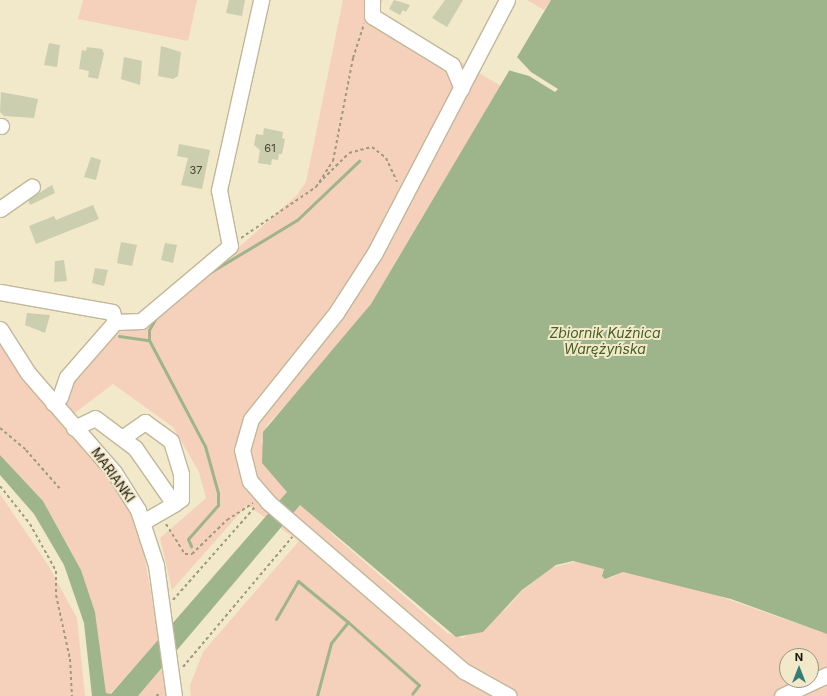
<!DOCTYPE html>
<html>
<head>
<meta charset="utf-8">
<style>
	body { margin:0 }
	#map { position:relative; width:827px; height:696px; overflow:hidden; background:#f2e8ca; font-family:Inter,sans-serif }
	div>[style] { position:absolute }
	.green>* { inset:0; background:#f5d1bb }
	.water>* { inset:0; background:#9eb48a }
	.pier>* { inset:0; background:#f2e8ca }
	.stream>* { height:3px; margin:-1.5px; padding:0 1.5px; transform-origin:1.5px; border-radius:1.5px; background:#9eb48a }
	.building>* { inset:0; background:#cbceaf }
	.path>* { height:2px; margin-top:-1px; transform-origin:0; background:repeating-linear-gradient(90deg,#a09982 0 3px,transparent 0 6px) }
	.roads { filter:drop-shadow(1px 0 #c1b79a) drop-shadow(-1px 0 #c1b79a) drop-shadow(0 1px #c1b79a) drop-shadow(0 -1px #c1b79a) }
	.minor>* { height:15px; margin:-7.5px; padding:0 7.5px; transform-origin:7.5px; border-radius:7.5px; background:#fff }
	span { translate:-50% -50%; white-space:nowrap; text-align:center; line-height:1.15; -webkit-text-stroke:4px #f2e8ca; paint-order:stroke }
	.number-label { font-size:11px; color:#464434 }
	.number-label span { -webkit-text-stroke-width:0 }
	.street-label { font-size:13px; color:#19160b }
	.water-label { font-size:14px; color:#456125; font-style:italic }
	.north { position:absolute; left:779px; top:648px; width:40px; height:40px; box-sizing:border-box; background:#f2e8ca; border:1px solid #9b947e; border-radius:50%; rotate:0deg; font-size:11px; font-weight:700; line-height:16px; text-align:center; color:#19160b }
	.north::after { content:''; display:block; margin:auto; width:14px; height:18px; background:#347c76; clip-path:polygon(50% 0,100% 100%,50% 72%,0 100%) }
</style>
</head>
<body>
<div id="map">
	<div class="green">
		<i style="clip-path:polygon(83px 0,197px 0,188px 41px,78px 19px)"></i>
		<i style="clip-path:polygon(evenodd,343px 0,383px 0,376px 11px,501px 86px,371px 304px,328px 359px,267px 425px,261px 442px,332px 534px,447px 633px,463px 638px,505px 610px,522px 591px,551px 568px,578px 561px,604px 569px,602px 574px,610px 578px,623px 572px,710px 593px,827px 634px,827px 696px,191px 696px,190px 685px,203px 652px,299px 541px,247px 505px,172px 590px,160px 538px,206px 498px,199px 472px,173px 427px,113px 384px,72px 415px,54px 394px,117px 332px,154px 315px,237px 249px,296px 196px,306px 182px,343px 0,787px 656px,811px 656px,811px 680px,787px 680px,787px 656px)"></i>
		<i style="clip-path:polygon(527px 0,551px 0,544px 10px)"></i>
		<i style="clip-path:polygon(0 342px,37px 395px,112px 483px,127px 505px,143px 548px,159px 639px,110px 694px,106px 693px,105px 686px,95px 612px,81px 570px,43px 501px,0 455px)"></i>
		<i style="clip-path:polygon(0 494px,48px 565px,77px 618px,85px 696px,0 696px)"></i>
		<i style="clip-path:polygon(163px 667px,169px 696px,138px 696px)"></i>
	</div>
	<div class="water">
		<i style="clip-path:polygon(551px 0,827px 0,827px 634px,731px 599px,623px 572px,605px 579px,602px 576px,604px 569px,573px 561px,556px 565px,522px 590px,483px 632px,456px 637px,300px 505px,138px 696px,92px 696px,84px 623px,64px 565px,34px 514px,0 475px,0 455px,43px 501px,81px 570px,95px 612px,105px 686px,106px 693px,111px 694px,287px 492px,262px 463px,263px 432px,371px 304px)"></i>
	</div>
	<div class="pier">
		<i style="clip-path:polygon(516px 56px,531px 72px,558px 89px,555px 92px,529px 76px,508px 70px)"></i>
	</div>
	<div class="stream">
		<i style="left:209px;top:273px;width:103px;rotate:-31.1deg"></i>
		<i style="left:297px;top:220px;width:86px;rotate:-43.6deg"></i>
		<i style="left:157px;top:316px;width:16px;rotate:120deg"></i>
		<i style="left:149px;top:330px;width:10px;rotate:90deg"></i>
		<i style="left:149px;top:340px;width:120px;rotate:62.2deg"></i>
		<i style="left:205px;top:446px;width:49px;rotate:74.5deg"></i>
		<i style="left:218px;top:493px;width:12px;rotate:90deg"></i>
		<i style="left:218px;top:505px;width:45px;rotate:131.4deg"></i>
		<i style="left:188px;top:539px;width:8px;rotate:67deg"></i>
		<i style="left:119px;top:336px;width:30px;rotate:8deg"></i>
		<i style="left:276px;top:619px;width:44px;rotate:-59.9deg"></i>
		<i style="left:298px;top:581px;width:65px;rotate:39.4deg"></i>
		<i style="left:348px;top:622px;width:27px;rotate:129deg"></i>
		<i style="left:331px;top:643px;width:55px;rotate:104.8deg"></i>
		<i style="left:348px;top:622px;width:95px;rotate:41.6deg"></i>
		<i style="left:419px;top:685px;width:11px;rotate:128deg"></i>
	</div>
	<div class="building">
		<i style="clip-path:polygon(229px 0,245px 0,242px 16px,226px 13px)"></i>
		<i style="clip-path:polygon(394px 0,410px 5px,406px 12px,403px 10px,400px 15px,389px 9px)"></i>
		<i style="clip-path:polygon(445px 0,463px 0,447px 27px,432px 18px)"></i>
		<i style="clip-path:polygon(49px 43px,60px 45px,57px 67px,44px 65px)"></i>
		<i style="clip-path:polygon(161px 46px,181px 52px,178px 76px,173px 79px,158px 76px)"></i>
		<i style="clip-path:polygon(87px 47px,102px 49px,104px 54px,98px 79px,88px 77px,89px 71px,79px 69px,82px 50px,86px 51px)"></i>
		<i style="clip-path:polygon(124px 57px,142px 61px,140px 85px,121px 79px)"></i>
		<i style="clip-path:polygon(1px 92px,38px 99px,34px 118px,4px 116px,0 112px)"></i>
		<i style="clip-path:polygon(264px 128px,283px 132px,282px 138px,285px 139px,282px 154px,279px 154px,278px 160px,272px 159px,271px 165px,258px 163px,260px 150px,254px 145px,256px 134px,263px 135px)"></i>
		<i style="clip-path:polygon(179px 144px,210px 150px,202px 189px,181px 185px,188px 158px,177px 156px)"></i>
		<i style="clip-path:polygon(91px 157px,101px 160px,96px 180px,84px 177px)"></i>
		<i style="clip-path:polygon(52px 185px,55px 193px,30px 205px,28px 200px)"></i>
		<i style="clip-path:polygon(93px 205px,99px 219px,36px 244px,29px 226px,54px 216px,56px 220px)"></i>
		<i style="clip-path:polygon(121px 242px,137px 245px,132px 266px,117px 263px)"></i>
		<i style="clip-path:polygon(165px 243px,177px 245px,173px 263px,161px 260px)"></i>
		<i style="clip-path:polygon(64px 260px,67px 281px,54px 282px,55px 261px)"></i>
		<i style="clip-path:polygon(95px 268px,108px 270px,104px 286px,92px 283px)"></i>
		<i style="clip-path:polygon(27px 313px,50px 315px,45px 333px,25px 325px)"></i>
	</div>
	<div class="path">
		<i style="left:319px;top:183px;width:42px;rotate:-45deg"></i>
		<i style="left:349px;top:153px;width:24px;rotate:-15deg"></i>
		<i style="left:372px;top:147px;width:18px;rotate:38deg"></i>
		<i style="left:386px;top:158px;width:26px;rotate:65deg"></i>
		<i style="left:241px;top:238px;width:91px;rotate:-34.2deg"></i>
		<i style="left:316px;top:187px;width:31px;rotate:-57deg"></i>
		<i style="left:333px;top:161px;width:105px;rotate:-79deg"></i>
		<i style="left:353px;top:58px;width:36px;rotate:-72deg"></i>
		<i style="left:0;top:428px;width:34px;rotate:40deg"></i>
		<i style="left:26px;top:450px;width:53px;rotate:48.8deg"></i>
		<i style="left:0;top:486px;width:48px;rotate:51.7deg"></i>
		<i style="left:30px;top:524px;width:54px;rotate:61deg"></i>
		<i style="left:56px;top:571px;width:24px;rotate:90deg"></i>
		<i style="left:56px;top:595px;width:66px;rotate:77.7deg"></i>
		<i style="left:70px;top:659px;width:37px;rotate:87deg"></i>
		<i style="left:166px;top:524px;width:36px;rotate:58deg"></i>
		<i style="left:185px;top:554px;width:7px"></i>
		<i style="left:192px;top:554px;width:49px;rotate:-44.2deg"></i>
		<i style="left:227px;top:520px;width:31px;rotate:-33deg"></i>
		<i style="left:173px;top:600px;width:125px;rotate:-48.6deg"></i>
		<i style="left:183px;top:667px;width:170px;rotate:-50deg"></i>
		<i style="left:156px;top:696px;width:6px;rotate:-31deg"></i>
	</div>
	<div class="roads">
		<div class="minor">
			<i style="left:372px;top:0;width:16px;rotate:90deg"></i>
			<i style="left:372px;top:16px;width:94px;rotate:31.5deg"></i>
			<i style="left:452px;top:65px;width:25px;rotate:67deg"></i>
			<i style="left:507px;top:0;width:287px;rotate:117.6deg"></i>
			<i style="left:374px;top:254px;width:70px;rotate:122.8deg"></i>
			<i style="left:336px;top:313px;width:136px;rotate:128.7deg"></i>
			<i style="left:251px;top:419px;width:32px;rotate:106deg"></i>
			<i style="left:242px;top:450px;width:32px;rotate:76deg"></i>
			<i style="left:250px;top:481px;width:28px;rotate:49deg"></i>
			<i style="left:268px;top:502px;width:259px;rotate:40.8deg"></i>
			<i style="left:464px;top:671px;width:51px;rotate:29.1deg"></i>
			<i style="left:0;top:126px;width:1px"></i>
			<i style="left:0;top:209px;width:39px;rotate:-35deg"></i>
			<i style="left:0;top:292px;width:114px;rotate:10.1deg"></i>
			<i style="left:112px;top:312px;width:10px;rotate:73deg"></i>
			<i style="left:0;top:329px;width:52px;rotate:57.5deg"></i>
			<i style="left:28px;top:373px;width:131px;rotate:49deg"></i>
			<i style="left:114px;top:472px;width:45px;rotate:57.7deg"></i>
			<i style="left:138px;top:510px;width:58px;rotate:71.9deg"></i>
			<i style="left:156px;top:565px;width:132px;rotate:82.2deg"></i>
			<i style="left:53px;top:403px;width:9px;rotate:-41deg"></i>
			<i style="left:60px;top:397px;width:21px;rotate:-71deg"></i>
			<i style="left:67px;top:377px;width:73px;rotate:-48.9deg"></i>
			<i style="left:115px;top:322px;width:26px;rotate:-2deg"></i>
			<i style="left:141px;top:321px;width:116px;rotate:-40.1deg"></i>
			<i style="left:230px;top:246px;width:57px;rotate:-101.1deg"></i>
			<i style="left:219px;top:190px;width:195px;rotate:-77.5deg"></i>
			<i style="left:74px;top:428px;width:23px;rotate:-25deg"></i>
			<i style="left:95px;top:418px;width:50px;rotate:36.9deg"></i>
			<i style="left:135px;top:448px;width:68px;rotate:55.1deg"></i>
			<i style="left:174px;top:504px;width:36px;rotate:150deg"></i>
			<i style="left:122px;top:438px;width:28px;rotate:-35deg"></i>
			<i style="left:145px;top:422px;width:32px;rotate:36deg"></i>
			<i style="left:171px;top:441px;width:34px;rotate:73deg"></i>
			<i style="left:181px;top:474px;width:25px;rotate:90deg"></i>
			<i style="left:181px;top:499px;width:9px;rotate:144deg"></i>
			<i style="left:782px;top:696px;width:50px;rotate:-25deg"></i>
		</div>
	</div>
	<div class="number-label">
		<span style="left:270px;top:148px">61</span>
		<span style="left:196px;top:170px">37</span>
	</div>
	<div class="street-label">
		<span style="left:113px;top:475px;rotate:54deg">MARIANKI</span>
	</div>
	<div class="water-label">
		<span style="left:605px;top:341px">Zbiornik Kuźnica<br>Warężyńska</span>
	</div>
	<div class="north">N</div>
</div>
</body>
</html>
